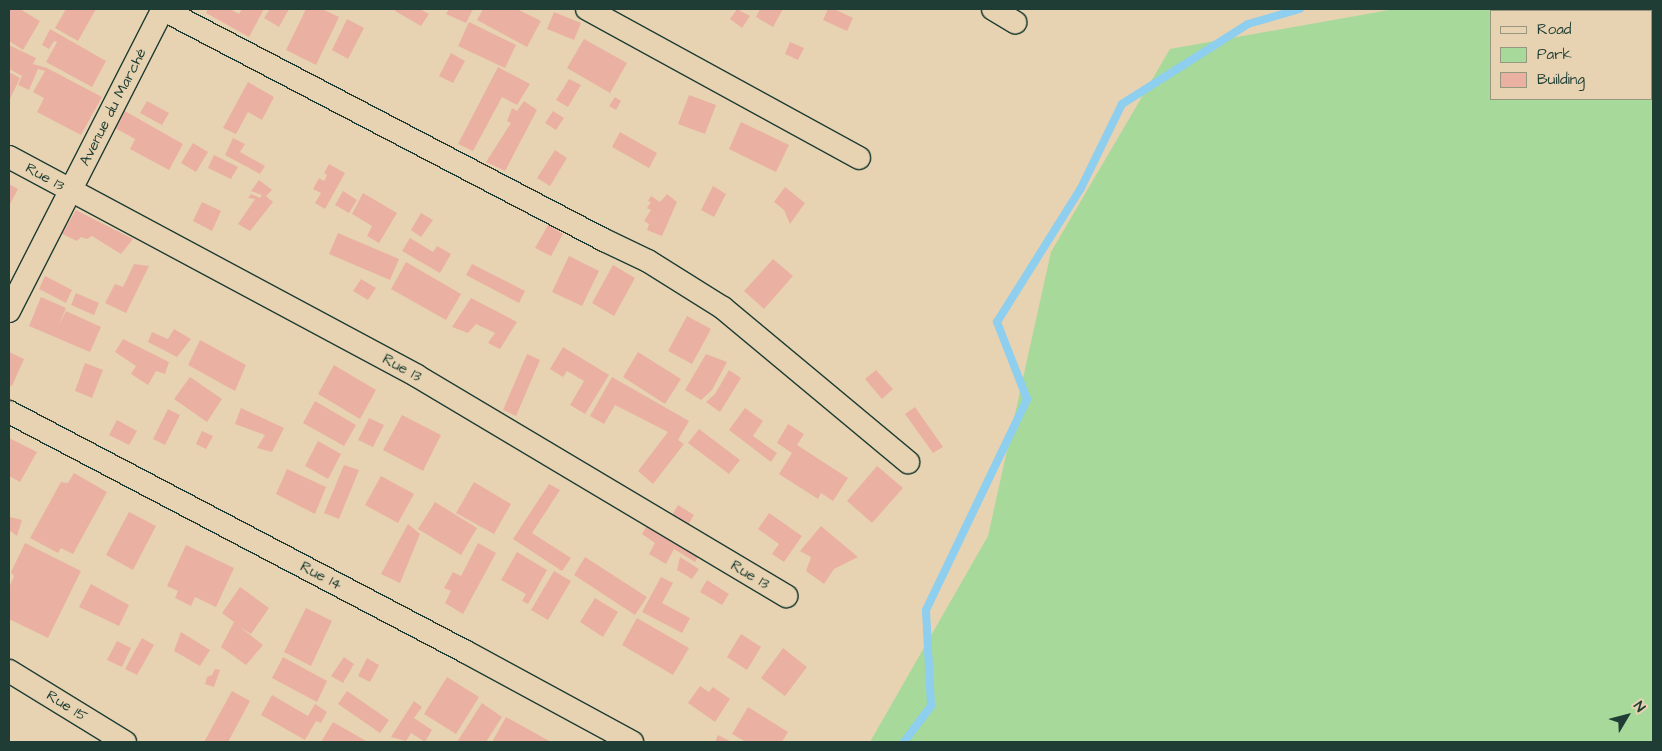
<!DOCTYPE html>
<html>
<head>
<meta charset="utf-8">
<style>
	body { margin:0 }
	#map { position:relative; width:1662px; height:751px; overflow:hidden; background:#e7d3b1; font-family:"Architects Daughter",sans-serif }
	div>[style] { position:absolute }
	.green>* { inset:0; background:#a6d99a }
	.stream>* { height:8px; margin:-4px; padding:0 4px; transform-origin:4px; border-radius:4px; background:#8eceef }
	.building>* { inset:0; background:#eab1a3 }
	.roads { filter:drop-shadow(1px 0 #1f3d34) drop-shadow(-1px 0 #1f3d34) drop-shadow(0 1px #1f3d34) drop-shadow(0 -1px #1f3d34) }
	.minor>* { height:22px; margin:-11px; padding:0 11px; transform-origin:11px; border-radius:11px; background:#e7d3b1 }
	span { translate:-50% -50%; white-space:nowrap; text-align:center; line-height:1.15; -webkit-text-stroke:5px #e7d3b1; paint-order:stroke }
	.street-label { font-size:15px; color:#1f3d34 }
	.frame { position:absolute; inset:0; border:10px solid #1f3d34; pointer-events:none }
	.legend { position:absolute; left:1490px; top:10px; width:162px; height:90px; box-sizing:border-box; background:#e7d3b1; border:1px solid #97977f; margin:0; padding:6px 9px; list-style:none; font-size:15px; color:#1f3d34 }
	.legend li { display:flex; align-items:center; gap:10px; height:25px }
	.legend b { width:25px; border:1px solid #97977f }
	.north { position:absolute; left:1602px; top:691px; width:50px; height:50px; -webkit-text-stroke:4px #e7d3b1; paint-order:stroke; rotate:53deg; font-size:14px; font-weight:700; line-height:20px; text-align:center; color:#1f3d34 }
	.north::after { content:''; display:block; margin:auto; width:18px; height:22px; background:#1f3d34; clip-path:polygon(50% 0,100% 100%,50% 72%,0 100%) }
</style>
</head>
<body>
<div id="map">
	<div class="green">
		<i style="clip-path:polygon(evenodd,1395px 9px,1653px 9px,1653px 742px,870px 742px,988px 536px,1051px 252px,1170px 49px,1395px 9px,1491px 11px,1651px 11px,1651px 99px,1491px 99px,1491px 11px)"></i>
	</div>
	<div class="stream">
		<i style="left:904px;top:742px;width:45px;rotate:-53.1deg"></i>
		<i style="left:931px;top:706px;width:96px;rotate:-93deg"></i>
		<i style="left:926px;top:610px;width:234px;rotate:-64.4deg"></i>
		<i style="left:1027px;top:399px;width:83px;rotate:-111.3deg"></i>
		<i style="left:997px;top:322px;width:158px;rotate:-57.9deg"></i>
		<i style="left:1081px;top:188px;width:93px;rotate:-64deg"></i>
		<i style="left:1122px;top:104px;width:149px;rotate:-32.4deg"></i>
		<i style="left:1248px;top:24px;width:54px;rotate:-16.1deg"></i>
	</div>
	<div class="building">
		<i style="clip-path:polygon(9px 9px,20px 9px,40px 21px,23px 50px,9px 41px)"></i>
		<i style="clip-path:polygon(66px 9px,96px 9px,78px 41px,55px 28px)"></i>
		<i style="clip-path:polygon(208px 9px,230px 9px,239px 14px,242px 9px,264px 9px,249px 37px,206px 13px)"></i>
		<i style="clip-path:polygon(270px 9px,289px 9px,279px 27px,264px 18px)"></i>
		<i style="clip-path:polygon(306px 9px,322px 9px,339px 17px,316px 65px,286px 50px)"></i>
		<i style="clip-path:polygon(396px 9px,420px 9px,429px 14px,421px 26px,395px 11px)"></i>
		<i style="clip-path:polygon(449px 9px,473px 9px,466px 23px,446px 14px)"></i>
		<i style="clip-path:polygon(483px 9px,517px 9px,541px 21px,527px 47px,477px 20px)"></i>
		<i style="clip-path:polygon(737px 9px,750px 16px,742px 28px,730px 19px)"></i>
		<i style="clip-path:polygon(760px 9px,783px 9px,773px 27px,756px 17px)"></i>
		<i style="clip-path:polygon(828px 9px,834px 9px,853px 18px,847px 31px,823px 20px)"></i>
		<i style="clip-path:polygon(554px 12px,581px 23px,574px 40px,547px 29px)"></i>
		<i style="clip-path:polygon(347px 19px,364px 28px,348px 59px,332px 50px)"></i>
		<i style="clip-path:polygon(469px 22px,516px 45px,505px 68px,458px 46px)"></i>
		<i style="clip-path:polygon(50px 29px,106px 61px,92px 87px,46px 62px,57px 42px,54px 41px,49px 49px,42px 45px)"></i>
		<i style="clip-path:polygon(584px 39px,627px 63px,610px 93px,567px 68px)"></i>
		<i style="clip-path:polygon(790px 42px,804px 48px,798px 60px,785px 54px)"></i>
		<i style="clip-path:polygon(9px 45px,36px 58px,33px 64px,47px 68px,102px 97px,81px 135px,37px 112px,44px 98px,33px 92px,45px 71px,38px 69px,29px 90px,18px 85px,22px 76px,9px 69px)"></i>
		<i style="clip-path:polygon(451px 53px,465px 61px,453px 83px,439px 76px)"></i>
		<i style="clip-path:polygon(498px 67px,530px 84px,517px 105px,502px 97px,473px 151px,458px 144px)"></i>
		<i style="clip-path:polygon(9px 72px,20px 78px,9px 101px)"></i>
		<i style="clip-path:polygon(569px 79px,581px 85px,568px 107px,556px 100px)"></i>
		<i style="clip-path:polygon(248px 82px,274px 97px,262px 120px,248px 112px,236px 134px,223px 128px)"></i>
		<i style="clip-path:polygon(689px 95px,716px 105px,705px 134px,678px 124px)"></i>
		<i style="clip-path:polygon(615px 97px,621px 101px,616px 110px,609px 106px)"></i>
		<i style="clip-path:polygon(147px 101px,169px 113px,162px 125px,140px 113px)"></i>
		<i style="clip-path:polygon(524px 101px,537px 110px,505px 171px,486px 162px,511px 123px,507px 121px,512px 108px,517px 111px)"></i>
		<i style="clip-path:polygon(123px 110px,183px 144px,169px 170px,130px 149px,135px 139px,115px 128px)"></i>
		<i style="clip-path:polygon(553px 111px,564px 118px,556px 130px,545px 123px)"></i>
		<i style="clip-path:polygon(741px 122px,789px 145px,776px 172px,729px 149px)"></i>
		<i style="clip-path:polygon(620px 132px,657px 153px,649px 168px,612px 147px)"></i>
		<i style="clip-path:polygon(233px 138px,245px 144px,240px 152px,265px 166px,260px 174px,225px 155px)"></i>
		<i style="clip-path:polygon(193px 143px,208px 152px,196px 172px,181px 163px)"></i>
		<i style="clip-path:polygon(555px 150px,567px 158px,550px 186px,537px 178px)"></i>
		<i style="clip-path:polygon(214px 155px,238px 167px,231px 179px,208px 168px)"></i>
		<i style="clip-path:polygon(329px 164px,345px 173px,325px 209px,315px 203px,321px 193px,313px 189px,319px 178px,324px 181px,327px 175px,324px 173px)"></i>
		<i style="clip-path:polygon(259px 180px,272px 190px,266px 196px,273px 202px,250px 231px,238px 224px,255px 199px,248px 198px,251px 194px,260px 198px,262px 195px,251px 191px)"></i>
		<i style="clip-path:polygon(9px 184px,18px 189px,9px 206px)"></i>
		<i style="clip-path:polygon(713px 186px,726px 194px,714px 217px,701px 210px)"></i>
		<i style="clip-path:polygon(785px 187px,805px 203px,790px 224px,784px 210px,774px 202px)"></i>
		<i style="clip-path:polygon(343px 191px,357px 200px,349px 213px,335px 205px)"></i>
		<i style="clip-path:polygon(363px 193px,397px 213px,379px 243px,367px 236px,372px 226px,352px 214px)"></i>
		<i style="clip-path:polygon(667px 194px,677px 202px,662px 236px,647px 230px,649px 224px,644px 221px,651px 210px,647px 208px,651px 202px,648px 201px,651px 196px,660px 202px)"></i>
		<i style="clip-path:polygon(202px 202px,221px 211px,212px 231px,193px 221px)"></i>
		<i style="clip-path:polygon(76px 210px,133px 239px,121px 254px,92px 236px,87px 239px,81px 237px,77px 241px,62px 234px)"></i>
		<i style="clip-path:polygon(421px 213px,433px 220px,421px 237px,411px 230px)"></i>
		<i style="clip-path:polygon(548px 225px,563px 234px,551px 256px,535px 248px)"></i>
		<i style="clip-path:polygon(338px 233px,399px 259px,390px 280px,329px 254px)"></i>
		<i style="clip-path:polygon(410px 238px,433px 252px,437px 246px,451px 254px,440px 273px,402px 251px)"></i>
		<i style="clip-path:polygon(569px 256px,599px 271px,582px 306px,552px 292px)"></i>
		<i style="clip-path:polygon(773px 259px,793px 276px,764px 309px,744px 291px)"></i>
		<i style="clip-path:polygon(406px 262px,461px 294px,446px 320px,391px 289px)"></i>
		<i style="clip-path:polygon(134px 264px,149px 266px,126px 313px,105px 303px,115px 284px,123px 287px)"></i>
		<i style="clip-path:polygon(472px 264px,525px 291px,519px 303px,466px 275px)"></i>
		<i style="clip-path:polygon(613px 265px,635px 278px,614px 316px,592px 303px)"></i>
		<i style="clip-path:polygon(45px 276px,72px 290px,66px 303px,39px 289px)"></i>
		<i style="clip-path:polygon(361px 279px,376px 288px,368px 300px,353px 291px)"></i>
		<i style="clip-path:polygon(76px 293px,99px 303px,94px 315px,71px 305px)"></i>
		<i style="clip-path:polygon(41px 297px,66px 308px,58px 327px,66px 311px,101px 327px,90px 352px,29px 326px)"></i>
		<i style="clip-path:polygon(471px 298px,517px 322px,500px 349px,488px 343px,495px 333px,476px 324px,468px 333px,452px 327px)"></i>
		<i style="clip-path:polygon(687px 316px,711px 329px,692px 364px,668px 351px)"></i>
		<i style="clip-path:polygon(174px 329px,191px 339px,177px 357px,148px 342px,152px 332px,168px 339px)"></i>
		<i style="clip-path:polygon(123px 339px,169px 362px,165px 374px,156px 371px,148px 385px,131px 374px,136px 366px,115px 352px)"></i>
		<i style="clip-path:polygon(200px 340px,246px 365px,235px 391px,188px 365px)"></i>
		<i style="clip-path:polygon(563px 347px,609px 375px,585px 414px,570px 405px,584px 381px,567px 371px,563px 377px,550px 369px)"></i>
		<i style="clip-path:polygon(9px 352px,24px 359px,12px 386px,9px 385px)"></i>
		<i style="clip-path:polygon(638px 352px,681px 379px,665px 404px,623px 377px)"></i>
		<i style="clip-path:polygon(527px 354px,540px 360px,516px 416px,503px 410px)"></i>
		<i style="clip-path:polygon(706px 354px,727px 362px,712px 390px,701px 400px,685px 390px)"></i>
		<i style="clip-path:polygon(85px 363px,103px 370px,92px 398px,75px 391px)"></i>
		<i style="clip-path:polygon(334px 365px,376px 390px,360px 419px,318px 394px)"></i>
		<i style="clip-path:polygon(729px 370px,741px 378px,720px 412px,706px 402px,715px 394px)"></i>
		<i style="clip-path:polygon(876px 370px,893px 389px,882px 399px,865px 379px)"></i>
		<i style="clip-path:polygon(190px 377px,222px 399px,207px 422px,174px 399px)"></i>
		<i style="clip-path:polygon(612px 377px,689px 421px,678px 440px,684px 444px,653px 484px,638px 471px,668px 432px,615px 405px,604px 424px,590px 416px)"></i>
		<i style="clip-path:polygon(315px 401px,356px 425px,344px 446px,303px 423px)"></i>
		<i style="clip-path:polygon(915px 407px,943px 447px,933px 453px,905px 414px)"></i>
		<i style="clip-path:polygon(241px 408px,284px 428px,272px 452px,257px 448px,265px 435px,235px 424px)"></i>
		<i style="clip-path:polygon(745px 408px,763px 421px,753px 436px,777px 453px,771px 462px,729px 430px)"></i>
		<i style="clip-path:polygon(168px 409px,180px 415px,165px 445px,153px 439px)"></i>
		<i style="clip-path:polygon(402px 415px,441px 435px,423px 471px,383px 450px)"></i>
		<i style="clip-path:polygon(369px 418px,384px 425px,373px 447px,358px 440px)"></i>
		<i style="clip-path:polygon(117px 420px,137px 431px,129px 445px,109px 435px)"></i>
		<i style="clip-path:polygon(788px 424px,804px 434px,797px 445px,848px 478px,833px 501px,821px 493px,818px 499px,779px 474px,792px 453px,777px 443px)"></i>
		<i style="clip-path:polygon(699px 429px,740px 460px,729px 474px,688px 443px)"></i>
		<i style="clip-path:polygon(202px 431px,213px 436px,206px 449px,196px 444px)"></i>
		<i style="clip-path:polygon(9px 438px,37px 452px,20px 482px,9px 476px)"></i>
		<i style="clip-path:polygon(318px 441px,341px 454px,328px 479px,305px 466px)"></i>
		<i style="clip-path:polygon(344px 465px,359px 470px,339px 519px,324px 513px)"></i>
		<i style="clip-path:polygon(877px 466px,903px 488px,872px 523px,847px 501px)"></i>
		<i style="clip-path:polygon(287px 469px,326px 487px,315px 514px,276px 494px)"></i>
		<i style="clip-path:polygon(74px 473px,107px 492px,73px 554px,61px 548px,58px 553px,30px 538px,61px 482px,68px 483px)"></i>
		<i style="clip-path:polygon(381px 476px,414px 494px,398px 523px,365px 505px)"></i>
		<i style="clip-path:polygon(474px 482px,511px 504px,494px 534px,456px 513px)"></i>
		<i style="clip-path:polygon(549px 484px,560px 490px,532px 533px,571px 558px,562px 571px,513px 539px)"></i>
		<i style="clip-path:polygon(435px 502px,477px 528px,461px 555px,418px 529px)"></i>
		<i style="clip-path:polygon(678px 505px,694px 515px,688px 525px,672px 515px)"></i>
		<i style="clip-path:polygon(129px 512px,156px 526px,133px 570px,106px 555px)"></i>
		<i style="clip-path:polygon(769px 513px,802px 536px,784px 562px,772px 554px,779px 544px,758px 529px)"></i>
		<i style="clip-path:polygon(10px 517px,22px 520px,17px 536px,9px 530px)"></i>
		<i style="clip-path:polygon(650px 520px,702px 551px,695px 562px,674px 549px,666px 564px,649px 554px,655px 543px,642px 534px)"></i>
		<i style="clip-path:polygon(408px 524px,420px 534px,400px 583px,381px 574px)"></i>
		<i style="clip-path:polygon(821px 526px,858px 557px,834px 569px,824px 584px,806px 571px,811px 557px,800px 551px)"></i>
		<i style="clip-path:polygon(25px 543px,81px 571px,48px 638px,9px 619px,9px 588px,14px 576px,11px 572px)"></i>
		<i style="clip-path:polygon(478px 543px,496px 553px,463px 614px,445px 603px,451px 591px,444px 588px,453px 572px,461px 576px)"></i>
		<i style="clip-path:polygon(186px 545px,234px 568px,216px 607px,195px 597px,191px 606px,175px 598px,178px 591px,167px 586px)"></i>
		<i style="clip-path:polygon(517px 552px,547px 570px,528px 604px,522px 601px,526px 594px,501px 580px)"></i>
		<i style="clip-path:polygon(585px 557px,647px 597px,635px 615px,574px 575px)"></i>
		<i style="clip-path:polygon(680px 557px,699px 569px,692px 579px,677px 570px)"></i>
		<i style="clip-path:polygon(554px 571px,571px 581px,548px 620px,531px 610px)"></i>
		<i style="clip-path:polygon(661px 577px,673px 583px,662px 603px,690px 618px,682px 633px,642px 612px)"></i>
		<i style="clip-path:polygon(707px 580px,729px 594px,722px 605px,700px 592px)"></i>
		<i style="clip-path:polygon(91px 584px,129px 605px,119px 626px,79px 607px)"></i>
		<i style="clip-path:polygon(240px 587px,269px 608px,251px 634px,240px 627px,263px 645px,246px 665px,221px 647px,234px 622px,222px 613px)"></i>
		<i style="clip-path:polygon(595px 598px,618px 612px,603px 637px,580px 622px)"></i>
		<i style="clip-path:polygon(306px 608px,332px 621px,311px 666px,284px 652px)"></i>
		<i style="clip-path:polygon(637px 618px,689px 648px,673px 675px,622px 645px)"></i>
		<i style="clip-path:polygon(181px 632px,210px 650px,200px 666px,174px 651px)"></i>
		<i style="clip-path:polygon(741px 634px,761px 647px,747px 670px,727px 657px)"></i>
		<i style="clip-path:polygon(142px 638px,154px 645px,137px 675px,125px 669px)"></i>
		<i style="clip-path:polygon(117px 641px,131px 648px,122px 667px,107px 660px)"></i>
		<i style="clip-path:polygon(783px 648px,807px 667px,785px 696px,761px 678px)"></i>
		<i style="clip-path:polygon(283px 657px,327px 681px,317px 702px,272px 678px)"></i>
		<i style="clip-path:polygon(344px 657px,354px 664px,343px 683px,331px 676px)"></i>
		<i style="clip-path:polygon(367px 658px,379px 665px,370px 682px,358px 676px)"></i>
		<i style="clip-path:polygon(215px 669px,220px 670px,214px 687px,205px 684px,207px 677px,212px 675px)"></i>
		<i style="clip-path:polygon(447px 677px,479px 697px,456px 734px,424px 714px)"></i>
		<i style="clip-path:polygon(700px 686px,709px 692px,713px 687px,730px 699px,715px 722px,688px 703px)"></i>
		<i style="clip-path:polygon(232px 691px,250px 701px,228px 742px,204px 742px)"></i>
		<i style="clip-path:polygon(347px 691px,389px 720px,380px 733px,338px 704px)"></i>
		<i style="clip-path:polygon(272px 695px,308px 716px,315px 704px,327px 712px,321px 723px,316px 721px,305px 740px,261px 715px)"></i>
		<i style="clip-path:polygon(414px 701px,422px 707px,414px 718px,432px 730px,425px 742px,411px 733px,406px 741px,391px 737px)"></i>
		<i style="clip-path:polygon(482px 703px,502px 717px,486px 742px,457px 742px)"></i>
		<i style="clip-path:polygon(748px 707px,788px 732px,782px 742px,746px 742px,732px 734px)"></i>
		<i style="clip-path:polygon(506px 717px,551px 742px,492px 742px)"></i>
		<i style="clip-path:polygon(333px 722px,368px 742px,321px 742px)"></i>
		<i style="clip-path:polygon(718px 735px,732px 742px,715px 742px)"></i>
	</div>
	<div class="roads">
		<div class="minor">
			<i style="left:162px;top:9px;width:499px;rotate:27.6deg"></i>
			<i style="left:604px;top:240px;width:49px;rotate:25.5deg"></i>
			<i style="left:648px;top:261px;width:89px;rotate:32.1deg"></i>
			<i style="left:723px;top:308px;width:241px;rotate:39.8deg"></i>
			<i style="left:587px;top:9px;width:310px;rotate:28.7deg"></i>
			<i style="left:993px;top:9px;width:26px;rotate:31deg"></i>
			<i style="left:9px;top:157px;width:463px;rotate:28.2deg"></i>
			<i style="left:417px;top:376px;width:430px;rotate:30.8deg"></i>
			<i style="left:9px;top:311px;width:339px;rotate:-63deg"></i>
			<i style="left:9px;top:412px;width:516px;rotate:27.71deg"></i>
			<i style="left:466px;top:652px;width:189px;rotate:28.5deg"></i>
			<i style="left:9px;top:671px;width:136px;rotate:31.5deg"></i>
		</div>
	</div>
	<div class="street-label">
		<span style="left:113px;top:107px;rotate:-63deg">Avenue du Marché</span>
		<span style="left:45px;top:177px;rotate:29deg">Rue 13</span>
		<span style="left:402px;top:368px;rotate:29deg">Rue 13</span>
		<span style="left:750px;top:575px;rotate:31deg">Rue 13</span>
		<span style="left:321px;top:576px;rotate:28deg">Rue 14</span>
		<span style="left:67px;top:706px;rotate:32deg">Rue 15</span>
	</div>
	<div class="frame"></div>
	<ul class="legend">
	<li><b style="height:6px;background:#e7d3b1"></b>Road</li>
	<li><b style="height:14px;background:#a6d99a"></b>Park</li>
	<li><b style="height:14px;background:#eab1a3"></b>Building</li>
	</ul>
	<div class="north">N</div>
</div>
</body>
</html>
